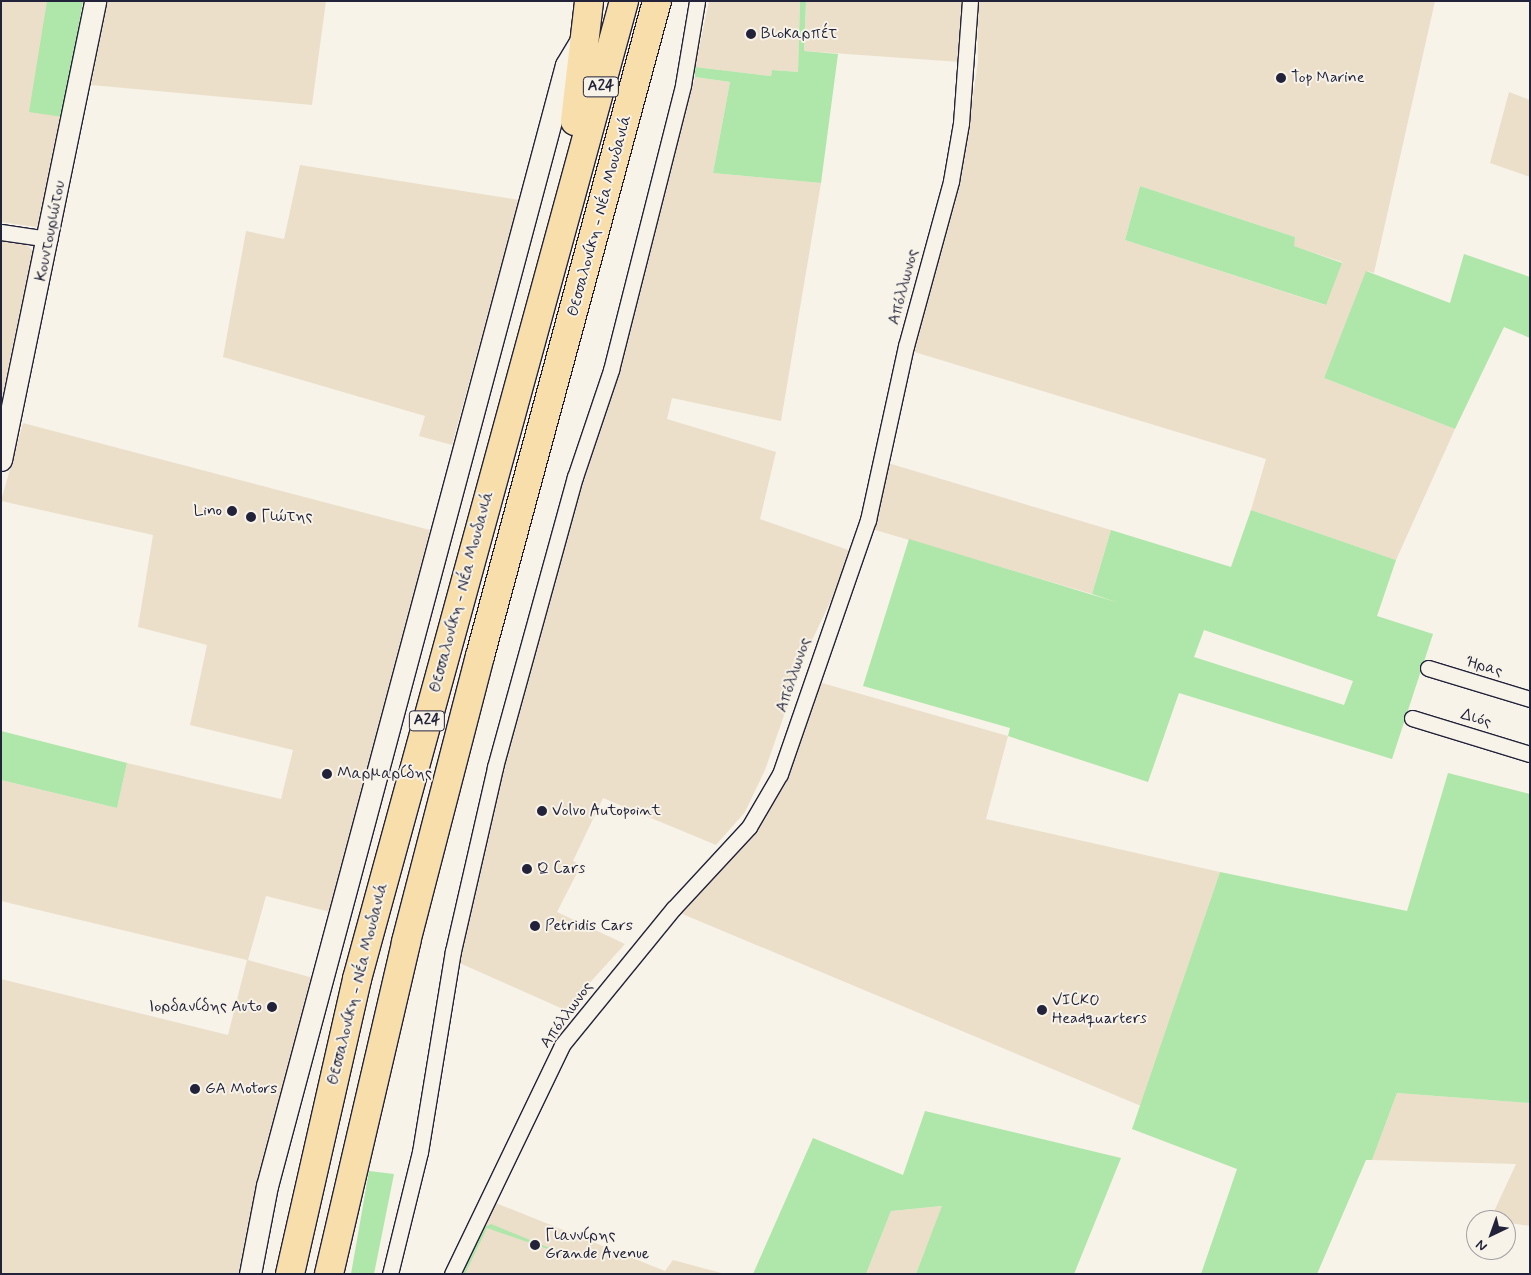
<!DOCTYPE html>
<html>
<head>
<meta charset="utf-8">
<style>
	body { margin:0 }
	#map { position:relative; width:1531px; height:1275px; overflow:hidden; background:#f7f3e8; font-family:Mynerve,sans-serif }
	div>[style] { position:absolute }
	.built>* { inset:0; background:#ecdfca }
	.green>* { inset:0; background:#afe6a9 }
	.roads { filter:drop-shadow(1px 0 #22223b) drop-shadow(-1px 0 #22223b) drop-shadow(0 1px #22223b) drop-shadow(0 -1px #22223b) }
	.street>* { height:15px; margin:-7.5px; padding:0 7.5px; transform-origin:7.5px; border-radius:7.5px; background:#f7f3e8 }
	.secondary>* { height:21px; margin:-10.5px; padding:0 10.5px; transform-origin:10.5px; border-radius:10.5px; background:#f7f3e8 }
	.highway>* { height:28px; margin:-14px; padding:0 14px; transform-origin:14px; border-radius:14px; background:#f8deab }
	.dots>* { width:14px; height:14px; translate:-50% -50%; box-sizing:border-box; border:2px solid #f7f3e8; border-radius:50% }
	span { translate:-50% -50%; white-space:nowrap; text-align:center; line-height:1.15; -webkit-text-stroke:4px #f7f3e8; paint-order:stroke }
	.shield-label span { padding:1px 4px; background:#f7f3e8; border:1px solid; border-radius:4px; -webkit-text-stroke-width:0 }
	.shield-label { font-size:15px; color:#22223b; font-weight:700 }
	.poi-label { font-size:16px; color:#22223b }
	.left { translate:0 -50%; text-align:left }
	.right { translate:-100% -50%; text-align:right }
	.street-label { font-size:16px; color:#22223b }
	.frame { position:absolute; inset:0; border:2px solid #22223b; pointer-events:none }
	.north { position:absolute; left:1466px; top:1210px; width:50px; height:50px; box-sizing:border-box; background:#f7f3e8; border:1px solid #a29fa3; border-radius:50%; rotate:222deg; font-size:14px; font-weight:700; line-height:20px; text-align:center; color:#22223b }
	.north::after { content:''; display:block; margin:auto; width:18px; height:22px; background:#22223b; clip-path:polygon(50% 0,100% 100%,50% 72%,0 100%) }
</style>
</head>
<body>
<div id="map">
	<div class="built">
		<i style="clip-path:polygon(1px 1px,83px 1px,45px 219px,36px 227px,1px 222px)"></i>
		<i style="clip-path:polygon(107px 1px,326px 1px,312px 105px,91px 85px)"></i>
		<i style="clip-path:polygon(709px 1px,800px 1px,798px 72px,772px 70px,771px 76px,695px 67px)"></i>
		<i style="clip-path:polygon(806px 1px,963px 1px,960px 62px,804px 51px)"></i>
		<i style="clip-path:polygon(evenodd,977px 1px,1435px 1px,1374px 273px,1367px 271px,1324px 378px,1455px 429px,1396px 560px,1251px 510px,1266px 459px,911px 351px,968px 129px,978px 62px,977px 1px,1140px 186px,1295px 237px,1293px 246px,1342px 262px,1325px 305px,1125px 240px,1140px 186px)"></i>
		<i style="clip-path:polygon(695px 77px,730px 82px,713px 173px,821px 183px,781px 421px,672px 398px,667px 419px,776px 452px,760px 519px,854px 552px,805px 655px,765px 770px,745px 812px,716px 845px,603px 798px,573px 861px,581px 865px,557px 912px,625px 944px,565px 1010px,455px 961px,469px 920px,484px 824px,566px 534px,609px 403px)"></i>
		<i style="clip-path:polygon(1509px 92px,1530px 100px,1530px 177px,1490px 163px)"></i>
		<i style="clip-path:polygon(300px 165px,519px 200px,452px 445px,419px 436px,425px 416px,223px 357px,246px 231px,284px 239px)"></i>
		<i style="clip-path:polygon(1px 241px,26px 244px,35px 253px,1px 416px)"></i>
		<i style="clip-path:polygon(23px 423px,430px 530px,334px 913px,266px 896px,248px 960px,317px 979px,244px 1274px,1px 1274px,1px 979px,228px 1035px,247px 960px,1px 901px,1px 780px,117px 808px,127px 763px,281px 799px,293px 750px,190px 725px,207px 645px,138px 627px,153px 535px,1px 501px)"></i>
		<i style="clip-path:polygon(888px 463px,1111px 530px,1092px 594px,872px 529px)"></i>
		<i style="clip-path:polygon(815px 681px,1008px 736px,986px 819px,1220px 872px,1141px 1106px,680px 913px,779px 793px,795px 755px)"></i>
		<i style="clip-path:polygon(1397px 1093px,1530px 1103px,1530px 1226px,1490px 1220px,1516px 1164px,1372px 1160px)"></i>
		<i style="clip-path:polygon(491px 1201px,665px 1271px,673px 1260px,725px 1274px,456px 1274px)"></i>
		<i style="clip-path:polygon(943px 1206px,916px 1274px,866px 1274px,891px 1211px)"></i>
	</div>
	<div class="green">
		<i style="clip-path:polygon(47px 1px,83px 1px,63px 117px,29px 112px)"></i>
		<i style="clip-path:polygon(800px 1px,806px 1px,804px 51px,838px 54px,821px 183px,713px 173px,730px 82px,695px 77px,695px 67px,771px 76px,772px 70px,798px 72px)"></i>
		<i style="clip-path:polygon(1140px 186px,1295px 237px,1294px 246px,1342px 263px,1326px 305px,1125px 240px)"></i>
		<i style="clip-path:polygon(1464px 254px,1530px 277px,1530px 338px,1504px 327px,1455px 429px,1324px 378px,1366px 271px,1450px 303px)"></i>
		<i style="clip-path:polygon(evenodd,1251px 510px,1396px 560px,1377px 616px,1433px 634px,1392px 759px,1179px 693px,1148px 782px,1008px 736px,1010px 728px,863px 686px,909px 539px,1119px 603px,1092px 594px,1111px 530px,1231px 567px,1251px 510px,1204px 630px,1353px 681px,1344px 705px,1194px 657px,1204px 630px)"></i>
		<i style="clip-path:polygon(1px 731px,127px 763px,117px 808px,1px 780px)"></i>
		<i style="clip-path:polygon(1448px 773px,1530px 794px,1530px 1103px,1397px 1093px,1372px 1160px,1366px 1160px,1317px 1274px,1201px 1274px,1237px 1169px,1132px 1129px,1220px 872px,1407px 911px)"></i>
		<i style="clip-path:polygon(925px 1111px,1121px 1158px,1074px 1274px,916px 1274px,942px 1206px,891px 1211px,866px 1274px,753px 1274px,813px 1138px,903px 1175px)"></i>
		<i style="clip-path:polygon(369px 1171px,394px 1174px,374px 1274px,351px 1274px)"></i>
		<i style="clip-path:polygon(491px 1224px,574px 1258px,487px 1228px,465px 1274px,456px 1274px,477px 1230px)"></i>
	</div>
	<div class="roads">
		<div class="street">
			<i style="left:1px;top:232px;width:49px;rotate:8.3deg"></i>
			<i style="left:1428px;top:668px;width:107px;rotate:16.9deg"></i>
			<i style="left:1412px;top:718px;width:123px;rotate:17deg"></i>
			<i style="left:390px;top:1274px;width:126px;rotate:-76.2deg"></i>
			<i style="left:420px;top:1152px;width:204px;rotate:-80.7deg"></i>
			<i style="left:453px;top:951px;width:189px;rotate:-77.1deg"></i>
			<i style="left:495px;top:767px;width:301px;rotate:-74.6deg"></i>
			<i style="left:575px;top:477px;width:113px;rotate:-71.4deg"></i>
			<i style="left:611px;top:370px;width:294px;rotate:-75.8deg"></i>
			<i style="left:683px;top:85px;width:85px;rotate:-80.5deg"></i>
			<i style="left:452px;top:1274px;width:254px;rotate:-64.3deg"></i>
			<i style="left:562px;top:1045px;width:176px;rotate:-50.8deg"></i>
			<i style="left:673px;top:909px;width:112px;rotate:-47.2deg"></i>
			<i style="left:749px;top:827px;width:61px;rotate:-59.7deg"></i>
			<i style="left:780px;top:774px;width:269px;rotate:-70.9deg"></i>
			<i style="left:868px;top:520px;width:178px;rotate:-77.7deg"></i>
			<i style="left:906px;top:346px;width:171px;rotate:-74.7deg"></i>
			<i style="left:951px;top:181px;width:59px;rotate:-80.2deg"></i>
			<i style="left:961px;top:123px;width:122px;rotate:-85.8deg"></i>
		</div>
		<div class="secondary">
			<i style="left:1px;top:460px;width:469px;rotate:-78.4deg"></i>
			<i style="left:250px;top:1274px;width:90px;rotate:-79.1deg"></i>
			<i style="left:267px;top:1186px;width:1160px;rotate:-75.07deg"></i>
			<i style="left:566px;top:65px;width:33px;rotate:-59deg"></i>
		</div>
		<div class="highway">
			<i style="left:575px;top:121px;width:121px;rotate:-83.3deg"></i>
			<i style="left:290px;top:1274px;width:303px;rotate:-77.2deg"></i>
			<i style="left:357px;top:979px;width:1014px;rotate:-74.73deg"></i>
			<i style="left:329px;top:1274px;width:341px;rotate:-76.9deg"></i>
			<i style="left:406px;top:942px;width:295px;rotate:-75.5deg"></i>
			<i style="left:480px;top:656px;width:678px;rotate:-74.88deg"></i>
		</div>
	</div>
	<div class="dots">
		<i style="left:751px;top:34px;background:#22223b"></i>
		<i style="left:1281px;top:78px;background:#22223b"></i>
		<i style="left:232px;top:511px;background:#22223b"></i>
		<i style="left:251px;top:517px;background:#22223b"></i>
		<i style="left:327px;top:774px;background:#22223b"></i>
		<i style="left:542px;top:811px;background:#22223b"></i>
		<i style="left:527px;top:869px;background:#22223b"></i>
		<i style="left:535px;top:926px;background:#22223b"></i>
		<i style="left:272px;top:1007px;background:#22223b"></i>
		<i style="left:1042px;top:1010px;background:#22223b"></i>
		<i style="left:195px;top:1089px;background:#22223b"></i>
		<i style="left:535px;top:1245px;background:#22223b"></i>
	</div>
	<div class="shield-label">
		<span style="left:601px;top:87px">Α24</span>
		<span style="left:427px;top:721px">Α24</span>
	</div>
	<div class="poi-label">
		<span class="left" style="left:761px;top:34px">Βιοκαρπέτ</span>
		<span class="left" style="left:1291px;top:78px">Top Marine</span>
		<span class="right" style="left:222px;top:511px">Lino</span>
		<span class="left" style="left:261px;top:517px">Γιώτης</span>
		<span class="left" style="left:337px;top:774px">Μαρμαρίδης</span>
		<span class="left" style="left:552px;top:811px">Volvo Autopoint</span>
		<span class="left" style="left:537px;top:869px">Q Cars</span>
		<span class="left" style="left:545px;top:926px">Petridis Cars</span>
		<span class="left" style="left:1052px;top:1010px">VICKO<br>Headquarters</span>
		<span class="right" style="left:262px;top:1007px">Ιορδανίδης Auto</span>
		<span class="left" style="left:205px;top:1089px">GA Motors</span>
		<span class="left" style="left:545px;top:1245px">Γιαννίρης<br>Grande Avenue</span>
	</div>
	<div class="street-label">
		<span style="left:600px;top:216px;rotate:-75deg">Θεσσαλονίκη - Νέα Μουδανιά</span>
		<span style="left:51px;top:231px;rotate:-79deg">Κουντουριώτου</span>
		<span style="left:904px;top:287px;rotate:-75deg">Απόλλωνος</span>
		<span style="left:462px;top:592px;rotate:-75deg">Θεσσαλονίκη - Νέα Μουδανιά</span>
		<span style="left:1484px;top:667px;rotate:17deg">Ήρας</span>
		<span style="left:794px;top:675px;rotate:-71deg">Απόλλωνος</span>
		<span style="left:1476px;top:719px;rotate:17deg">Διός</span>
		<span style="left:358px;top:984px;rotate:-76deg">Θεσσαλονίκη - Νέα Μουδανιά</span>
		<span style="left:567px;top:1015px;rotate:-54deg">Απόλλωνος</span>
	</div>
	<div class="frame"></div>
	<div class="north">N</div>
</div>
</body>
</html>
